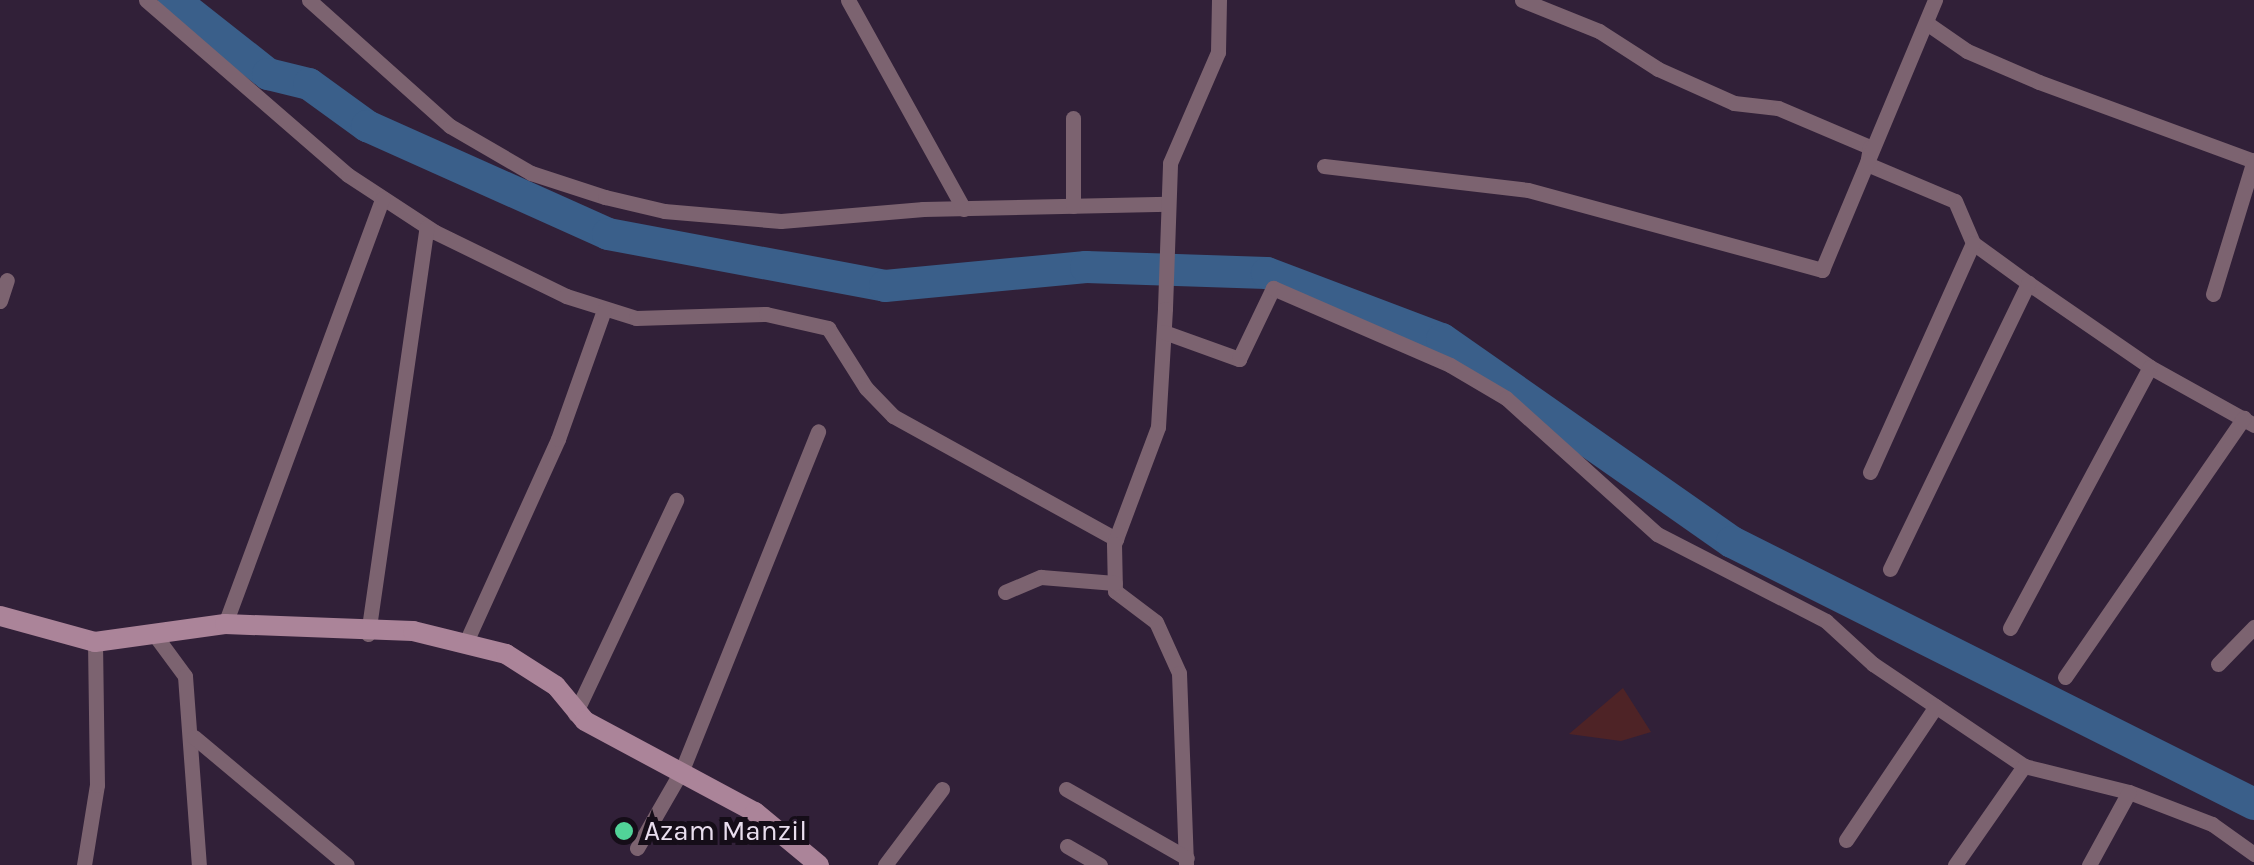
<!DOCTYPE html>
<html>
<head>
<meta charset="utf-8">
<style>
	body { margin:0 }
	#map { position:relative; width:2254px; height:865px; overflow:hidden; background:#312038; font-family:Karla,sans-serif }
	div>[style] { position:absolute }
	.green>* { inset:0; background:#4e2326 }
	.river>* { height:32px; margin:-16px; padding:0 16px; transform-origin:16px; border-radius:16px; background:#3a5f8a }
	.street>* { height:15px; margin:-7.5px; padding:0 7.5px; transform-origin:7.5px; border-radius:7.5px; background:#7c6370 }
	.secondary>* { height:20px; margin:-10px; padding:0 10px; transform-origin:10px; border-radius:10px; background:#ab8499 }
	.dots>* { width:28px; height:28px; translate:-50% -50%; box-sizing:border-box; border:5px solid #150d18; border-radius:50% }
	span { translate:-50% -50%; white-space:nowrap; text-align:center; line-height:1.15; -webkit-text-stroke:10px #150d18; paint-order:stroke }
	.poi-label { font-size:28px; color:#e9deee }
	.left { translate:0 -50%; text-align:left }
</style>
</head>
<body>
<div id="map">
	<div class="green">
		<i style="clip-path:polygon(1623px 688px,1651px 732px,1621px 741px,1569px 734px)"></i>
	</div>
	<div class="river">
		<i style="left:174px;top:0;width:120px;rotate:38.2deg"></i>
		<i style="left:268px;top:74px;width:42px;rotate:13.7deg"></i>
		<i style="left:309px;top:84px;width:72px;rotate:35.9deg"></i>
		<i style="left:367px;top:126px;width:264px;rotate:24.1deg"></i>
		<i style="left:608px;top:234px;width:282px;rotate:10.6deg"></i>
		<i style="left:885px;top:286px;width:202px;rotate:-5.4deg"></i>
		<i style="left:1086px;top:267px;width:181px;rotate:1.9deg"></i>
		<i style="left:1267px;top:273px;width:187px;rotate:20.7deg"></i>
		<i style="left:1442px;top:339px;width:354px;rotate:35deg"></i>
		<i style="left:1732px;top:542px;width:584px;rotate:26.65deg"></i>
	</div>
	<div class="street">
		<i style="left:146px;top:0;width:267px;rotate:40.9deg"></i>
		<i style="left:348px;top:175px;width:104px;rotate:33.2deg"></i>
		<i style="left:435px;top:232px;width:146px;rotate:26deg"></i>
		<i style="left:566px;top:296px;width:73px;rotate:17.4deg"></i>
		<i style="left:636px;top:318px;width:130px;rotate:-1.8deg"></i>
		<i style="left:766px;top:314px;width:64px;rotate:12.7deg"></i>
		<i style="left:828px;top:328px;width:71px;rotate:57.7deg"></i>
		<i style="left:866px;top:388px;width:39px;rotate:46deg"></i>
		<i style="left:893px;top:416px;width:255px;rotate:28.9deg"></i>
		<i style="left:309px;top:0;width:189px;rotate:41.8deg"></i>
		<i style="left:450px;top:126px;width:94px;rotate:30.1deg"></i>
		<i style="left:531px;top:173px;width:78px;rotate:18deg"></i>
		<i style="left:605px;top:197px;width:61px;rotate:13.3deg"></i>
		<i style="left:664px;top:211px;width:117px;rotate:4.9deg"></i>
		<i style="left:781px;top:221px;width:143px;rotate:-4.8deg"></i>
		<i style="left:923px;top:209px;width:245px;rotate:-1.2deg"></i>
		<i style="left:848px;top:0;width:239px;rotate:61deg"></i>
		<i style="left:1522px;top:0;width:83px;rotate:21.9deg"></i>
		<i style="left:1599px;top:31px;width:70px;rotate:32.8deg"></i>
		<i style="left:1658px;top:69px;width:83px;rotate:24.1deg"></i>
		<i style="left:1734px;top:103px;width:44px;rotate:6.5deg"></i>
		<i style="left:1778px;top:108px;width:100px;rotate:23deg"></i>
		<i style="left:1870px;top:147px;width:17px;rotate:100deg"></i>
		<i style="left:1867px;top:164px;width:95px;rotate:22.8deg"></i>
		<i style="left:1955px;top:201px;width:46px;rotate:66.8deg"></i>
		<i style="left:1973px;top:243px;width:68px;rotate:36deg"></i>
		<i style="left:2028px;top:283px;width:148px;rotate:34.5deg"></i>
		<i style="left:2150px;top:367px;width:119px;rotate:29.1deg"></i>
		<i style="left:1928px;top:24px;width:47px;rotate:34.7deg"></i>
		<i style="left:1967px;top:51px;width:78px;rotate:23.3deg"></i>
		<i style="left:2039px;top:82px;width:229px;rotate:20.2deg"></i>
		<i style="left:1073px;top:118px;width:88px;rotate:90deg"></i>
		<i style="left:1324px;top:166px;width:205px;rotate:6.7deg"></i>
		<i style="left:1528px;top:190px;width:305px;rotate:15.2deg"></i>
		<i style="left:1822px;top:270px;width:293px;rotate:-67.3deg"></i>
		<i style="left:2213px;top:294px;width:140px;rotate:-73deg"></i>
		<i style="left:0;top:301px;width:22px;rotate:-72deg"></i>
		<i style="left:1165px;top:308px;width:145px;rotate:-88deg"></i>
		<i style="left:1170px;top:163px;width:121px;rotate:-66.6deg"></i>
		<i style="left:1218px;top:52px;width:52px;rotate:-88.9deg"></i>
		<i style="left:1165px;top:309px;width:118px;rotate:93.4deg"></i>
		<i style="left:1158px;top:427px;width:125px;rotate:110.6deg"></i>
		<i style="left:1114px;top:544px;width:47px;rotate:88.8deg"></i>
		<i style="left:1115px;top:591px;width:51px;rotate:37.1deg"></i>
		<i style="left:1156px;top:622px;width:56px;rotate:65.7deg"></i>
		<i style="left:1179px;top:673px;width:192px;rotate:87.9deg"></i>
		<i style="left:1164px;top:332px;width:80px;rotate:19.8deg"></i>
		<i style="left:1239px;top:359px;width:79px;rotate:-64.4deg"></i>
		<i style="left:1273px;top:288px;width:193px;rotate:23.5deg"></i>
		<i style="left:1450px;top:365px;width:65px;rotate:30.5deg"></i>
		<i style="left:1506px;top:398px;width:203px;rotate:42deg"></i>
		<i style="left:1657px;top:534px;width:190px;rotate:27.2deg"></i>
		<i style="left:1826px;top:621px;width:64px;rotate:42.5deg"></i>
		<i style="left:1873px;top:664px;width:182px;rotate:34deg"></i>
		<i style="left:2024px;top:766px;width:108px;rotate:13.9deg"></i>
		<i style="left:2129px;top:792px;width:89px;rotate:21.1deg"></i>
		<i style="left:2212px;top:824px;width:52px;rotate:35.5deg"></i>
		<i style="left:1870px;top:472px;width:251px;rotate:-65.8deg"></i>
		<i style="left:1890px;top:569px;width:318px;rotate:-64.2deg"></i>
		<i style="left:1005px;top:592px;width:39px;rotate:-23deg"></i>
		<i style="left:1041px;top:577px;width:74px;rotate:4.6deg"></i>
		<i style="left:225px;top:624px;width:454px;rotate:-69.7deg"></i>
		<i style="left:2010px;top:628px;width:296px;rotate:-61.8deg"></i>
		<i style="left:368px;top:634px;width:411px;rotate:-81.8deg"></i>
		<i style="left:157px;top:638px;width:47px;rotate:53.6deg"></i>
		<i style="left:185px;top:676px;width:190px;rotate:85.8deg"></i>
		<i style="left:466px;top:642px;width:223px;rotate:-65.6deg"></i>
		<i style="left:558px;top:439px;width:137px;rotate:-70.4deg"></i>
		<i style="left:2218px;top:664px;width:52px;rotate:-45.8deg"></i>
		<i style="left:2065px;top:677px;width:315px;rotate:-55.4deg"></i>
		<i style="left:575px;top:714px;width:237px;rotate:-64.7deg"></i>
		<i style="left:194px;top:737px;width:199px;rotate:39.9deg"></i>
		<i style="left:1066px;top:789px;width:139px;rotate:29.7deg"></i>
		<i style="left:1846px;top:840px;width:161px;rotate:-56.1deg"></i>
		<i style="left:1067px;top:846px;width:38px;rotate:30deg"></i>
		<i style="left:637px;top:848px;width:90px;rotate:-60deg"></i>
		<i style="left:682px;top:770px;width:365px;rotate:-68.1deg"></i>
		<i style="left:84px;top:865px;width:81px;rotate:-80.8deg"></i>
		<i style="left:97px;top:785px;width:143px;rotate:-90.8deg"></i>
		<i style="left:885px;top:865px;width:95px;rotate:-53.1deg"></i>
		<i style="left:1955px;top:865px;width:121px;rotate:-55.1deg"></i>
		<i style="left:2089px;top:865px;width:83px;rotate:-61.3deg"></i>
	</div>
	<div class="secondary">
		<i style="left:0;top:616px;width:98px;rotate:15.3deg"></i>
		<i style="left:95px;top:642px;width:131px;rotate:-7.9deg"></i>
		<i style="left:225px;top:624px;width:188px;rotate:2.1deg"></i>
		<i style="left:413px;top:631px;width:96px;rotate:13.9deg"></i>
		<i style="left:506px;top:654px;width:59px;rotate:32.6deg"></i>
		<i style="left:556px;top:686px;width:45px;rotate:50.4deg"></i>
		<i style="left:585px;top:721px;width:193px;rotate:28.2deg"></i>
		<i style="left:755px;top:812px;width:83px;rotate:39.6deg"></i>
	</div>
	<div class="dots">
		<i style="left:624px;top:831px;background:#51d398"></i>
	</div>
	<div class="poi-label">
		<span class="left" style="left:644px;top:831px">Azam Manzil</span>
	</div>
</div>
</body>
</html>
